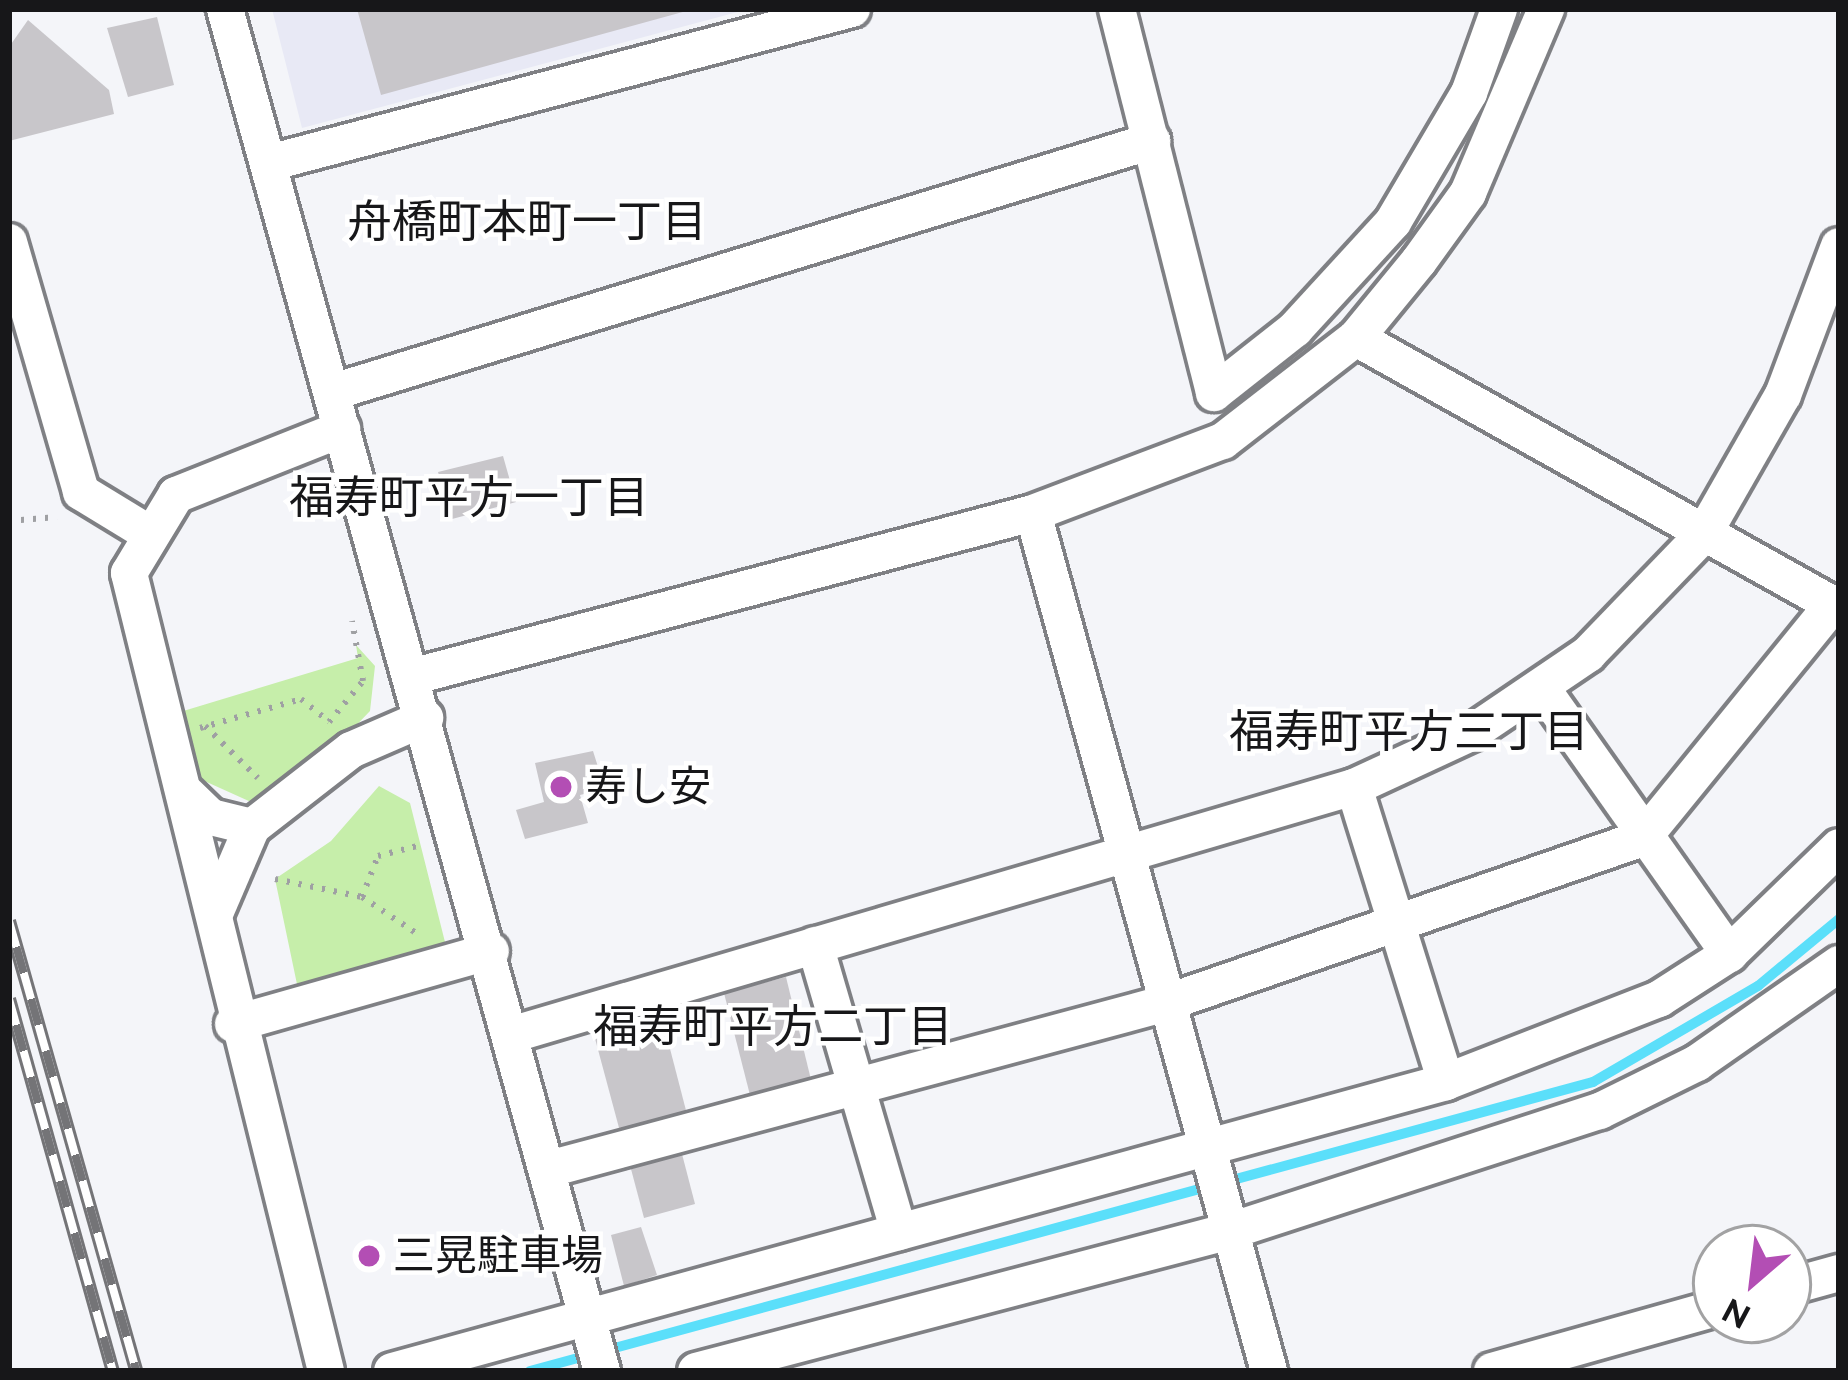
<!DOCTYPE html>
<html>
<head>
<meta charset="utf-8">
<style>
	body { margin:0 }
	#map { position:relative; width:1848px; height:1380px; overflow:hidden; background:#f4f5f9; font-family:Raleway,"Noto Sans JP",sans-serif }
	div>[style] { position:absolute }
	.built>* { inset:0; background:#e8e9f5 }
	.green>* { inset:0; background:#c6eeaa }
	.stream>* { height:10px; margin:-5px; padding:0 5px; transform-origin:5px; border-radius:5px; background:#5bdffa }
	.building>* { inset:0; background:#c8c6ca }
	.path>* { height:6px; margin-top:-3px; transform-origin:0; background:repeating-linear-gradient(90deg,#9fa0a3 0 3px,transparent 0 12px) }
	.roads { filter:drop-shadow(3px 0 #7f8084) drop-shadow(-3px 0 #7f8084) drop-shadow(0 3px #7f8084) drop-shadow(0 -3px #7f8084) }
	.minor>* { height:36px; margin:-18px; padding:0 18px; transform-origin:18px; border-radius:18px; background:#fff }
	.rail>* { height:14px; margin-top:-7px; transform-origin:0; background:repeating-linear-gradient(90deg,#fff 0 27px,#747477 0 54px); box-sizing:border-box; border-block:3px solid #747477 }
	.dots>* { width:33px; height:33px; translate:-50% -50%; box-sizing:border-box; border:6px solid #fff; border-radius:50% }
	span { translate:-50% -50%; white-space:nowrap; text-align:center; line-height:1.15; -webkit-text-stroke:9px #fff; paint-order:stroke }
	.poi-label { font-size:42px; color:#171719 }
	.left { translate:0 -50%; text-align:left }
	.neighbourhood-label { font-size:45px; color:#171719 }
	.frame { position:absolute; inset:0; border:12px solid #171719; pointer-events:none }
	.north { position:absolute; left:1692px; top:1224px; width:120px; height:120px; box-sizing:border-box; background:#fff; border:3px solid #a2a2a3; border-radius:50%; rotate:208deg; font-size:33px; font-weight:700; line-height:48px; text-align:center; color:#171719 }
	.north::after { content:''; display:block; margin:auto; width:42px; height:54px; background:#b34eb4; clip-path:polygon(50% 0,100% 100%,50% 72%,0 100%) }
</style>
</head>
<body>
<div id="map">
	<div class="built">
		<i style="clip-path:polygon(272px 9px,749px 9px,302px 128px)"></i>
	</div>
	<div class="green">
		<i style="clip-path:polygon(356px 645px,375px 666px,370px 711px,321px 762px,262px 807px,200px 779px,180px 712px,358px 658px)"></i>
		<i style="clip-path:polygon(379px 786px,410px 803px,447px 950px,298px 989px,275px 879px,331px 841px)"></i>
	</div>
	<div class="stream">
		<i style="left:530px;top:1371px;width:1102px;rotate:-15.21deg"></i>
		<i style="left:1593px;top:1082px;width:191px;rotate:-30.2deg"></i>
		<i style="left:1758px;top:986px;width:105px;rotate:-39.6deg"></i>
	</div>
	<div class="building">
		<i style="clip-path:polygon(357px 9px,690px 9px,690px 10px,381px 95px)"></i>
		<i style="clip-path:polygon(157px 17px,174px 85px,128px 97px,107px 28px)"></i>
		<i style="clip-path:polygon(28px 20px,109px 90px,114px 114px,9px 141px,9px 47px)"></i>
		<i style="clip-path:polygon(503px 456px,516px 502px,452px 519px,438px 472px)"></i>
		<i style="clip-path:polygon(593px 751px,605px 789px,580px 795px,588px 823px,525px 839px,516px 810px,544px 802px,535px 763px)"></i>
		<i style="clip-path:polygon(786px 977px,813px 1088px,752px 1103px,724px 993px)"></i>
		<i style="clip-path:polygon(661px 1014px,689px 1122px,622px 1139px,593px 1031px)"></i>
		<i style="clip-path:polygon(682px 1154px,695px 1204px,644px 1218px,631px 1169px)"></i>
		<i style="clip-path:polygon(641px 1227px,657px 1275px,624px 1286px,611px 1235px)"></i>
	</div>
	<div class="path">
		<i style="left:9px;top:521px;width:48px;rotate:-4.8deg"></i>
		<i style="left:205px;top:726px;width:74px;rotate:44.5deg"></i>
		<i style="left:200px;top:728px;width:105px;rotate:-16deg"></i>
		<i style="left:301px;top:699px;width:36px;rotate:39deg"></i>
		<i style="left:329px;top:722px;width:53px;rotate:-50.3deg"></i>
		<i style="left:363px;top:681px;width:61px;rotate:-100.4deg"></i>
		<i style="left:275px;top:879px;width:89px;rotate:11.7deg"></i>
		<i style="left:362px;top:897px;width:69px;rotate:33.7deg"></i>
		<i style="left:362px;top:897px;width:44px;rotate:-68.7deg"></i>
		<i style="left:378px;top:856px;width:44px;rotate:-14.3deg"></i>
	</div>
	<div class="roads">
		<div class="minor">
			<i style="left:225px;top:9px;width:1413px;rotate:74.53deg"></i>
			<i style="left:1117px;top:9px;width:396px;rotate:75.8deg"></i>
			<i style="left:1214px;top:393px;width:103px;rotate:-38.3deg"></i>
			<i style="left:1295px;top:329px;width:145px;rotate:-47.5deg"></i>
			<i style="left:1393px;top:222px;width:150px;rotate:-59.5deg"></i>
			<i style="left:1469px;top:93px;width:89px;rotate:-70.3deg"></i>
			<i style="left:269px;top:163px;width:603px;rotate:-14.8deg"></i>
			<i style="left:9px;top:242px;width:260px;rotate:73.9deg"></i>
			<i style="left:81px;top:492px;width:75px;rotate:31.4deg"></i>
			<i style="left:1356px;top:338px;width:553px;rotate:29.21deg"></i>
			<i style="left:333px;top:392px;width:857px;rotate:-17.04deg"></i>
			<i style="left:1033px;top:513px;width:890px;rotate:74.62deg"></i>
			<i style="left:411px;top:677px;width:643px;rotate:-14.77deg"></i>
			<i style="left:1033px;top:513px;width:203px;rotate:-20.8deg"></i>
			<i style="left:1223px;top:441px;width:168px;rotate:-37.8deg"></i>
			<i style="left:1356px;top:338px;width:99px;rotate:-50.7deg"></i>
			<i style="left:1419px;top:261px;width:84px;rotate:-54.2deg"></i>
			<i style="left:1468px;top:193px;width:200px;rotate:-67deg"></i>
			<i style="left:1541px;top:687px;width:327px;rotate:54.8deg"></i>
			<i style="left:1354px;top:787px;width:309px;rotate:72.7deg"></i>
			<i style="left:187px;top:794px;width:33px;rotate:44deg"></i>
			<i style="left:211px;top:817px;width:42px;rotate:13.7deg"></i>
			<i style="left:252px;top:827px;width:125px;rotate:-37.9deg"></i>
			<i style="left:351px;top:750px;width:81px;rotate:-23.4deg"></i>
			<i style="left:216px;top:911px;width:91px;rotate:-66.8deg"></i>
			<i style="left:815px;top:945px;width:299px;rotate:73.7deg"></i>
			<i style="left:233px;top:1024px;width:268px;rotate:-15.8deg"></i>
			<i style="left:514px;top:1034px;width:876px;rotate:-16.39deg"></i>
			<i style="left:1354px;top:787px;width:131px;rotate:-24.8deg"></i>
			<i style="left:1473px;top:732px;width:139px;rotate:-34.1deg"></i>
			<i style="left:1588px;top:654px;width:165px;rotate:-46deg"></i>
			<i style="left:1703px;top:535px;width:161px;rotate:-60.3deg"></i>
			<i style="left:1783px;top:395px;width:159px;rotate:-69.4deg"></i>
			<i style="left:549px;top:1169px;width:636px;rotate:-15.04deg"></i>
			<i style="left:1163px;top:1004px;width:508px;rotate:-19.08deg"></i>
			<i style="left:1643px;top:838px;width:301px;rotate:-50.9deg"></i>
			<i style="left:1788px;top:1287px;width:53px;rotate:-15.4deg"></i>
			<i style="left:326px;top:1371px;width:822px;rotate:-103.87deg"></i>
			<i style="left:129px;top:573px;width:91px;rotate:-58.9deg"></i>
			<i style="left:176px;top:495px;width:179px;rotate:-21.7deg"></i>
			<i style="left:392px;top:1371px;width:1093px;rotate:-15.33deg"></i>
			<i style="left:1446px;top:1082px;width:229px;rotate:-21.3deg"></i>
			<i style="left:1659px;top:999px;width:83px;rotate:-32.7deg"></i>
			<i style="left:1729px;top:954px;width:153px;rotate:-44.2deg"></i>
			<i style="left:696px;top:1371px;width:552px;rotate:-14.69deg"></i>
			<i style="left:1230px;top:1231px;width:389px;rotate:-18deg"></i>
			<i style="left:1600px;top:1111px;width:108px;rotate:-26.3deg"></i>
			<i style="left:1697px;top:1063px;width:173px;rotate:-34.9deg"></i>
			<i style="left:1492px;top:1371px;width:233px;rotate:-15.7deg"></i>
		</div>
	</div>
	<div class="rail">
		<i style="left:9px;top:921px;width:468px;rotate:74.2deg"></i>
		<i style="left:9px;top:999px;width:386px;rotate:74.4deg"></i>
	</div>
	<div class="dots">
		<i style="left:561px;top:787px;background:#b34eb4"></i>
		<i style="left:369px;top:1256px;background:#b34eb4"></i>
	</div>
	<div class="poi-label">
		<span class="left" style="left:585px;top:787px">寿し安</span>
		<span class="left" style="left:393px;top:1256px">三晃駐車場</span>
	</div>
	<div class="neighbourhood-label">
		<span style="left:527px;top:222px">舟橋町本町一丁目</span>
		<span style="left:469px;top:498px">福寿町平方一丁目</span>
		<span style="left:1409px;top:732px">福寿町平方三丁目</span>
		<span style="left:773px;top:1027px">福寿町平方二丁目</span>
	</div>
	<div class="frame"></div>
	<div class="north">N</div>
</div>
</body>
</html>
